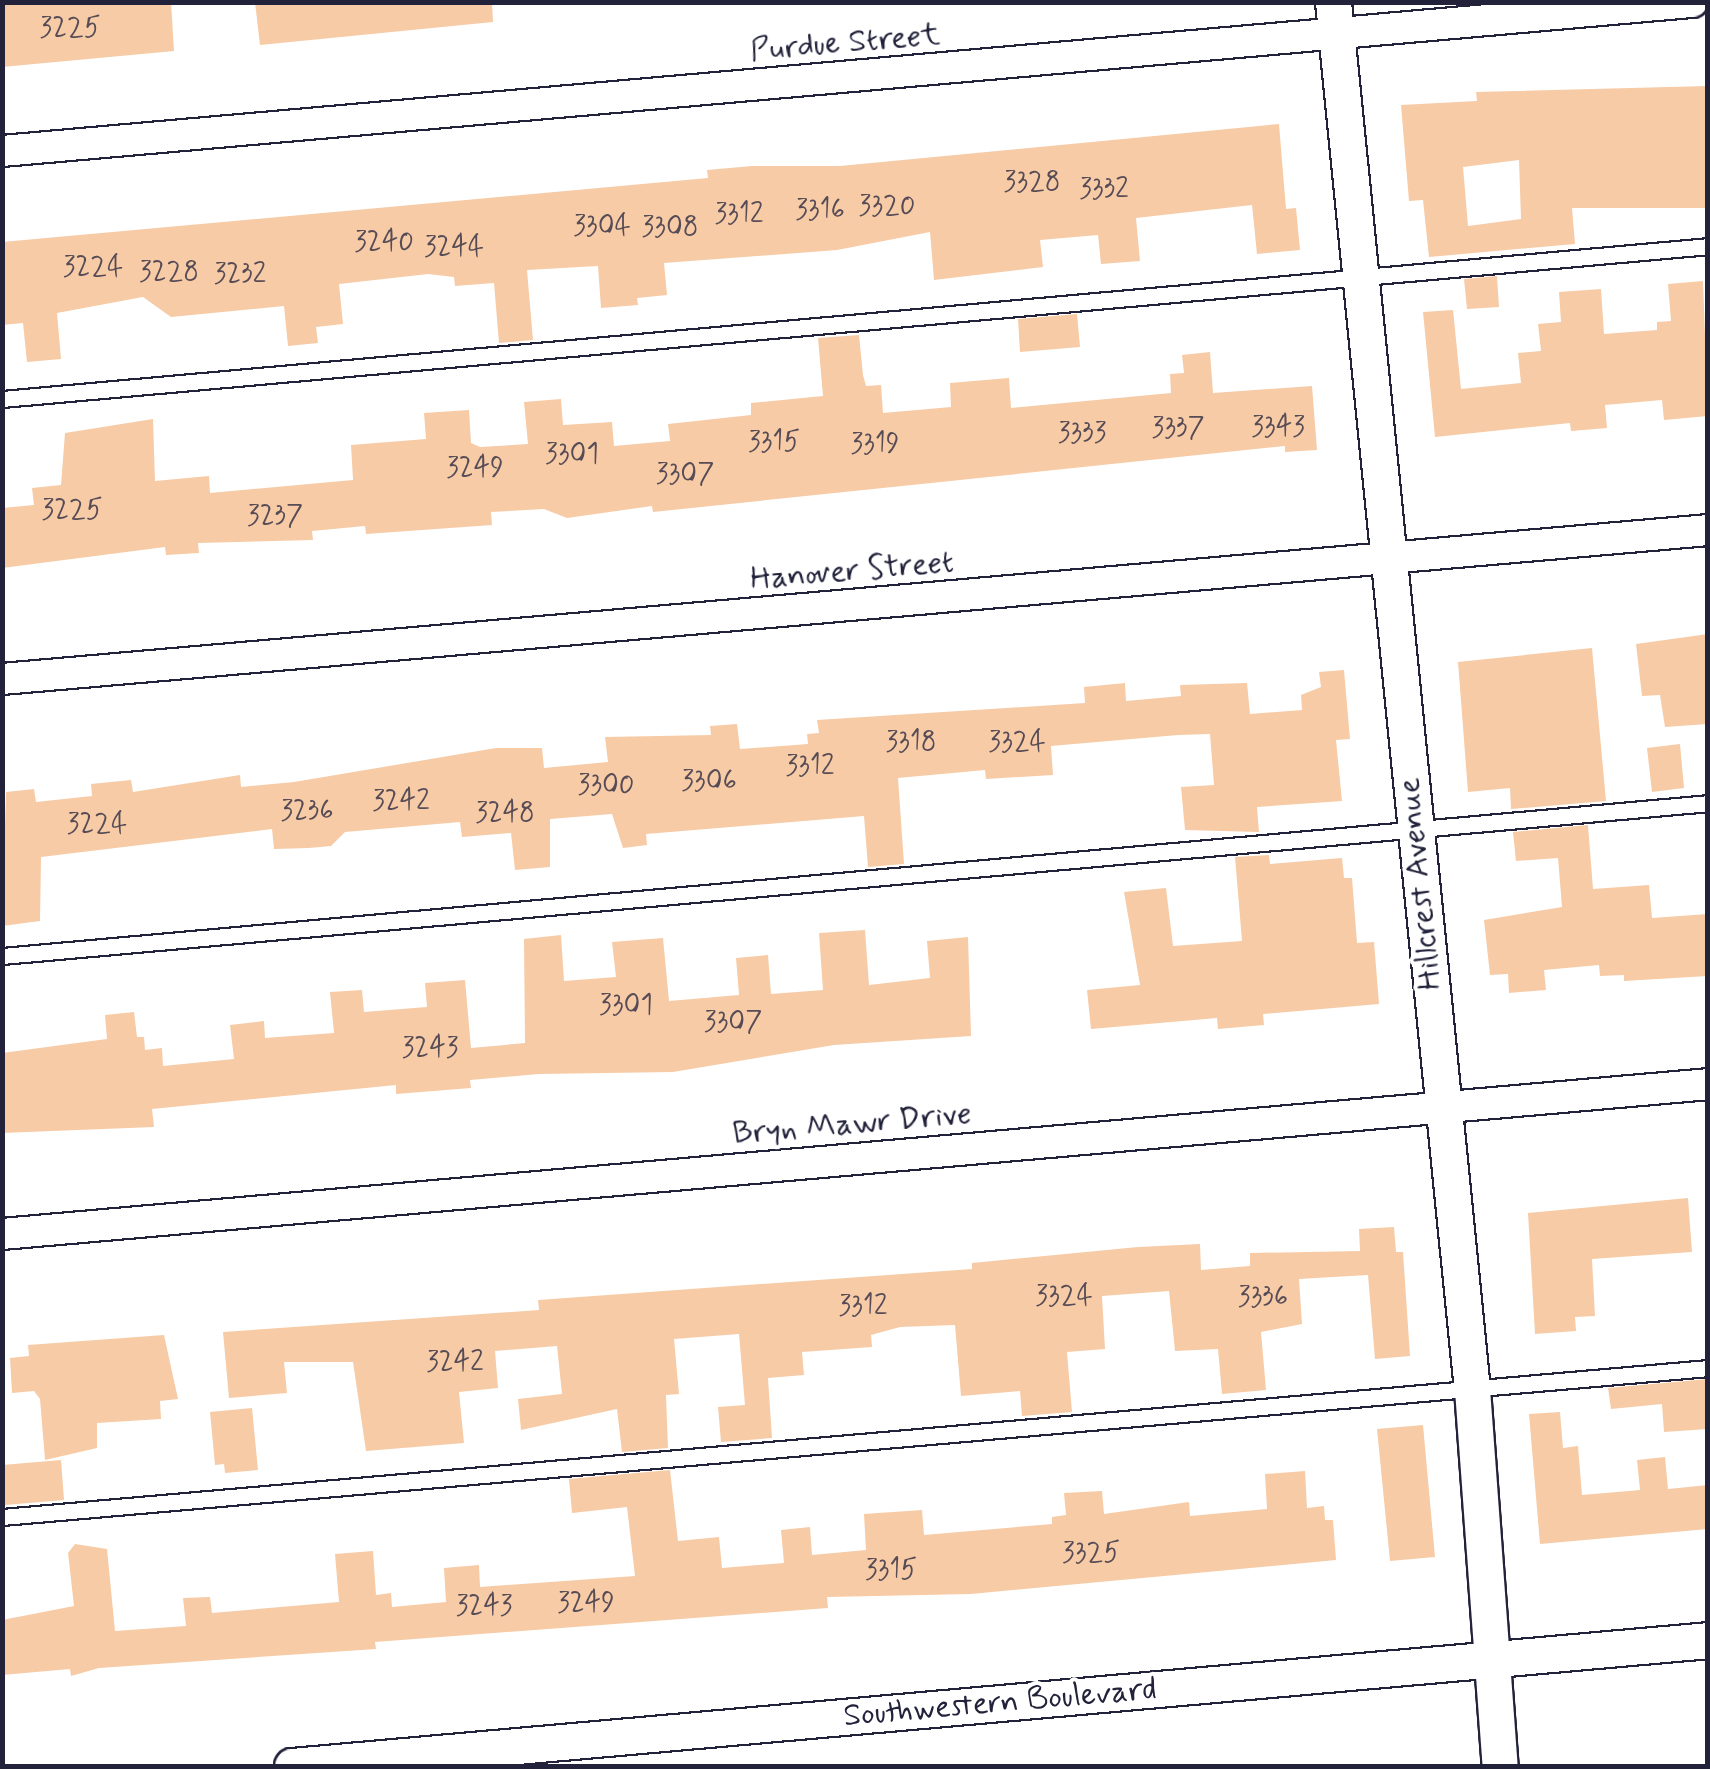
<!DOCTYPE html>
<html>
<head>
<meta charset="utf-8">
<style>
	body { margin:0 }
	#map { position:relative; width:1710px; height:1769px; overflow:hidden; background:#fff; font-family:Mynerve,sans-serif }
	div>[style] { position:absolute }
	.building>* { inset:0; background:#f7cba6 }
	.roads { filter:drop-shadow(2px 0 #22223b) drop-shadow(-2px 0 #22223b) drop-shadow(0 2px #22223b) drop-shadow(0 -2px #22223b) }
	.service>* { height:15px; margin:-7.5px; padding:0 7.5px; transform-origin:7.5px; border-radius:7.5px; background:#fff }
	.minor>* { height:30px; margin:-15px; padding:0 15px; transform-origin:15px; border-radius:15px; background:#fff }
	.tertiary>* { height:35px; margin:-17.5px; padding:0 17.5px; transform-origin:17.5px; border-radius:17.5px; background:#fff }
	span { translate:-50% -50%; white-space:nowrap; text-align:center; line-height:1.15; -webkit-text-stroke:8px #fff; paint-order:stroke }
	.number-label { font-size:28px; color:#574c56 }
	.number-label span { -webkit-text-stroke-width:0 }
	.street-label { font-size:32px; color:#22223b }
	.frame { position:absolute; inset:0; border:5px solid #22223b; pointer-events:none }
</style>
</head>
<body>
<div id="map">
	<div class="building">
		<i style="clip-path:polygon(2px 2px,171px 2px,174px 51px,2px 67px)"></i>
		<i style="clip-path:polygon(255px 2px,492px 2px,493px 22px,260px 45px)"></i>
		<i style="clip-path:polygon(evenodd,1708px 86px,1708px 208px,1572px 208px,1575px 244px,1429px 257px,1423px 200px,1409px 201px,1401px 105px,1477px 101px,1476px 92px,1708px 86px,1519px 160px,1521px 219px,1468px 226px,1463px 167px,1519px 160px)"></i>
		<i style="clip-path:polygon(1279px 124px,1286px 209px,1296px 208px,1300px 250px,1257px 254px,1252px 205px,1136px 218px,1140px 261px,1101px 264px,1098px 235px,1040px 240px,1043px 267px,934px 280px,930px 232px,837px 250px,664px 263px,667px 295px,637px 298px,638px 305px,601px 308px,598px 266px,527px 270px,533px 340px,499px 343px,494px 283px,455px 286px,454px 277px,428px 274px,339px 284px,343px 324px,316px 327px,318px 343px,288px 346px,284px 306px,171px 317px,143px 297px,57px 313px,61px 359px,27px 362px,23px 323px,2px 325px,2px 242px,708px 178px,707px 170px,752px 166px,840px 166px)"></i>
		<i style="clip-path:polygon(1497px 276px,1499px 307px,1467px 309px,1464px 279px)"></i>
		<i style="clip-path:polygon(1703px 281px,1708px 416px,1664px 420px,1662px 400px,1605px 405px,1607px 428px,1571px 431px,1570px 423px,1435px 437px,1423px 312px,1453px 310px,1461px 389px,1521px 383px,1518px 353px,1541px 351px,1538px 324px,1561px 322px,1559px 292px,1601px 289px,1604px 334px,1657px 330px,1657px 322px,1671px 321px,1668px 284px)"></i>
		<i style="clip-path:polygon(1077px 314px,1080px 347px,1020px 352px,1018px 319px)"></i>
		<i style="clip-path:polygon(859px 335px,863px 375px,866px 386px,881px 385px,883px 413px,951px 407px,950px 383px,1009px 378px,1011px 408px,1171px 393px,1170px 374px,1184px 373px,1182px 355px,1210px 352px,1213px 393px,1312px 386px,1317px 450px,1285px 452px,1285px 446px,653px 512px,652px 506px,567px 518px,544px 509px,491px 512px,492px 525px,366px 534px,365px 526px,312px 531px,313px 540px,198px 543px,199px 553px,166px 555px,165px 547px,2px 568px,2px 508px,34px 505px,32px 488px,61px 485px,65px 433px,153px 419px,155px 481px,209px 476px,210px 493px,353px 480px,351px 445px,426px 439px,424px 413px,469px 410px,471px 443px,480px 447px,528px 444px,524px 402px,561px 399px,563px 425px,612px 422px,614px 446px,670px 441px,668px 424px,751px 415px,751px 403px,823px 396px,818px 338px)"></i>
		<i style="clip-path:polygon(1708px 634px,1708px 724px,1665px 727px,1660px 695px,1642px 696px,1636px 644px)"></i>
		<i style="clip-path:polygon(1592px 648px,1606px 801px,1511px 809px,1510px 788px,1468px 792px,1458px 662px)"></i>
		<i style="clip-path:polygon(1344px 670px,1350px 739px,1336px 740px,1342px 801px,1257px 807px,1259px 832px,1185px 830px,1181px 787px,1214px 785px,1210px 734px,1178px 735px,1051px 746px,1053px 775px,986px 779px,985px 770px,898px 778px,904px 864px,868px 867px,864px 816px,646px 834px,647px 845px,623px 848px,612px 814px,550px 819px,550px 867px,515px 870px,511px 833px,462px 837px,460px 822px,345px 832px,331px 846px,309px 848px,274px 849px,272px 829px,41px 857px,40px 921px,2px 926px,6px 792px,34px 789px,36px 802px,92px 796px,91px 784px,131px 780px,133px 792px,240px 775px,241px 787px,294px 782px,496px 748px,542px 748px,544px 768px,608px 762px,605px 737px,711px 735px,710px 726px,737px 724px,740px 749px,808px 744px,807px 734px,819px 733px,817px 720px,1085px 703px,1084px 687px,1125px 683px,1126px 701px,1181px 696px,1180px 685px,1247px 683px,1250px 714px,1302px 710px,1301px 695px,1321px 687px,1319px 672px)"></i>
		<i style="clip-path:polygon(1680px 744px,1684px 788px,1652px 792px,1647px 748px)"></i>
		<i style="clip-path:polygon(1588px 825px,1593px 889px,1649px 885px,1652px 918px,1708px 914px,1708px 976px,1624px 981px,1624px 975px,1600px 976px,1599px 965px,1544px 970px,1546px 990px,1509px 993px,1508px 974px,1490px 975px,1484px 920px,1562px 907px,1558px 858px,1516px 861px,1513px 832px)"></i>
		<i style="clip-path:polygon(1269px 855px,1270px 864px,1342px 858px,1344px 878px,1352px 878px,1357px 943px,1374px 942px,1379px 1004px,1263px 1014px,1264px 1025px,1218px 1029px,1217px 1018px,1091px 1029px,1087px 990px,1140px 985px,1124px 892px,1166px 888px,1173px 946px,1242px 941px,1235px 857px)"></i>
		<i style="clip-path:polygon(865px 930px,869px 985px,930px 978px,927px 941px,968px 937px,971px 1036px,834px 1045px,673px 1072px,539px 1074px,470px 1080px,471px 1088px,396px 1094px,396px 1085px,152px 1109px,154px 1127px,2px 1133px,2px 1053px,107px 1039px,105px 1015px,134px 1012px,137px 1037px,144px 1037px,145px 1050px,162px 1048px,163px 1066px,234px 1059px,230px 1025px,264px 1021px,265px 1038px,334px 1033px,330px 992px,362px 990px,364px 1012px,427px 1007px,425px 983px,465px 980px,471px 1048px,525px 1043px,524px 939px,561px 935px,564px 981px,616px 977px,612px 942px,663px 938px,669px 1001px,739px 995px,736px 958px,768px 955px,771px 994px,823px 990px,819px 933px)"></i>
		<i style="clip-path:polygon(1688px 1198px,1692px 1252px,1592px 1259px,1595px 1316px,1575px 1317px,1576px 1331px,1535px 1334px,1528px 1213px)"></i>
		<i style="clip-path:polygon(1394px 1227px,1396px 1252px,1403px 1252px,1410px 1356px,1375px 1359px,1368px 1275px,1299px 1279px,1302px 1324px,1261px 1332px,1266px 1390px,1222px 1394px,1218px 1349px,1175px 1351px,1169px 1291px,1102px 1296px,1105px 1349px,1067px 1352px,1072px 1412px,1022px 1416px,1020px 1391px,961px 1396px,955px 1325px,900px 1327px,871px 1335px,872px 1347px,802px 1352px,804px 1375px,768px 1378px,772px 1438px,721px 1442px,718px 1407px,745px 1405px,739px 1334px,674px 1339px,679px 1394px,666px 1395px,668px 1448px,622px 1452px,617px 1409px,521px 1430px,518px 1399px,562px 1394px,557px 1346px,495px 1351px,498px 1388px,459px 1392px,464px 1443px,366px 1451px,353px 1362px,284px 1362px,287px 1393px,229px 1398px,223px 1332px,539px 1310px,538px 1300px,972px 1269px,972px 1263px,1138px 1247px,1200px 1244px,1201px 1270px,1250px 1266px,1250px 1253px,1360px 1251px,1359px 1229px)"></i>
		<i style="clip-path:polygon(164px 1335px,178px 1399px,160px 1401px,161px 1419px,97px 1423px,97px 1448px,45px 1460px,40px 1399px,34px 1391px,12px 1393px,10px 1358px,29px 1356px,28px 1345px)"></i>
		<i style="clip-path:polygon(1708px 1379px,1708px 1429px,1664px 1432px,1662px 1404px,1611px 1409px,1608px 1388px)"></i>
		<i style="clip-path:polygon(252px 1408px,258px 1470px,225px 1473px,224px 1464px,215px 1465px,210px 1412px)"></i>
		<i style="clip-path:polygon(1560px 1412px,1563px 1448px,1578px 1446px,1582px 1495px,1640px 1490px,1637px 1460px,1665px 1457px,1668px 1489px,1708px 1485px,1708px 1529px,1540px 1544px,1529px 1414px)"></i>
		<i style="clip-path:polygon(1423px 1425px,1435px 1557px,1390px 1561px,1377px 1429px)"></i>
		<i style="clip-path:polygon(61px 1460px,64px 1500px,5px 1505px,2px 1465px)"></i>
		<i style="clip-path:polygon(670px 1470px,678px 1541px,719px 1537px,722px 1568px,784px 1563px,781px 1530px,810px 1527px,812px 1555px,866px 1550px,864px 1514px,922px 1510px,924px 1535px,1052px 1524px,1052px 1517px,1066px 1515px,1064px 1493px,1102px 1491px,1104px 1514px,1189px 1502px,1190px 1516px,1267px 1509px,1265px 1474px,1305px 1471px,1307px 1508px,1324px 1506px,1325px 1520px,1333px 1520px,1336px 1560px,971px 1594px,827px 1597px,828px 1608px,375px 1642px,376px 1649px,99px 1668px,71px 1676px,70px 1669px,2px 1675px,2px 1620px,74px 1606px,68px 1553px,75px 1544px,107px 1549px,115px 1631px,186px 1626px,183px 1598px,210px 1597px,212px 1613px,339px 1602px,335px 1554px,373px 1551px,376px 1595px,391px 1593px,392px 1607px,446px 1602px,444px 1568px,479px 1565px,480px 1587px,635px 1576px,627px 1507px,572px 1513px,569px 1479px)"></i>
	</div>
	<div class="roads">
		<div class="service">
			<i style="left:2px;top:399px;width:1713px;rotate:-5.12deg"></i>
			<i style="left:2px;top:956px;width:1713px;rotate:-5.12deg"></i>
			<i style="left:2px;top:1517px;width:1712px;rotate:-4.99deg"></i>
		</div>
		<div class="minor">
			<i style="left:2px;top:151px;width:1697px;rotate:-5.04deg"></i>
			<i style="left:2px;top:679px;width:1712px;rotate:-4.99deg"></i>
			<i style="left:2px;top:1234px;width:1713px;rotate:-5.02deg"></i>
		</div>
		<div class="tertiary">
			<i style="left:1333px;top:2px;width:1394px;rotate:84.28deg"></i>
			<i style="left:1472px;top:1389px;width:378px;rotate:85.8deg"></i>
			<i style="left:292px;top:1766px;width:1422px;rotate:-5.08deg"></i>
		</div>
	</div>
	<div class="number-label">
		<span style="left:70px;top:29px">3225</span>
		<span style="left:1032px;top:183px">3328</span>
		<span style="left:1104px;top:190px">3332</span>
		<span style="left:887px;top:207px">3320</span>
		<span style="left:820px;top:211px">3316</span>
		<span style="left:739px;top:215px">3312</span>
		<span style="left:602px;top:227px">3304</span>
		<span style="left:670px;top:228px">3308</span>
		<span style="left:384px;top:243px">3240</span>
		<span style="left:454px;top:248px">3244</span>
		<span style="left:93px;top:268px">3224</span>
		<span style="left:169px;top:273px">3228</span>
		<span style="left:240px;top:275px">3232</span>
		<span style="left:1278px;top:428px">3343</span>
		<span style="left:1178px;top:429px">3337</span>
		<span style="left:1082px;top:434px">3333</span>
		<span style="left:774px;top:443px">3315</span>
		<span style="left:875px;top:445px">3319</span>
		<span style="left:572px;top:455px">3301</span>
		<span style="left:475px;top:469px">3249</span>
		<span style="left:685px;top:475px">3307</span>
		<span style="left:72px;top:511px">3225</span>
		<span style="left:275px;top:517px">3237</span>
		<span style="left:911px;top:743px">3318</span>
		<span style="left:1017px;top:743px">3324</span>
		<span style="left:810px;top:767px">3312</span>
		<span style="left:709px;top:782px">3306</span>
		<span style="left:606px;top:786px">3300</span>
		<span style="left:401px;top:802px">3242</span>
		<span style="left:307px;top:812px">3236</span>
		<span style="left:505px;top:814px">3248</span>
		<span style="left:97px;top:825px">3224</span>
		<span style="left:626px;top:1006px">3301</span>
		<span style="left:733px;top:1023px">3307</span>
		<span style="left:430px;top:1049px">3243</span>
		<span style="left:1064px;top:1297px">3324</span>
		<span style="left:1263px;top:1298px">3336</span>
		<span style="left:863px;top:1307px">3312</span>
		<span style="left:455px;top:1363px">3242</span>
		<span style="left:1091px;top:1554px">3325</span>
		<span style="left:891px;top:1571px">3315</span>
		<span style="left:586px;top:1604px">3249</span>
		<span style="left:484px;top:1607px">3243</span>
	</div>
	<div class="street-label">
		<span style="left:845px;top:43px;rotate:-5deg">Purdue Street</span>
		<span style="left:852px;top:571px;rotate:-5deg">Hanover Street</span>
		<span style="left:1420px;top:884px;rotate:-96deg">Hillcrest Avenue</span>
		<span style="left:852px;top:1124px;rotate:-5deg">Bryn Mawr Drive</span>
		<span style="left:1000px;top:1703px;rotate:-5deg">Southwestern Boulevard</span>
	</div>
	<div class="frame"></div>
</div>
</body>
</html>
